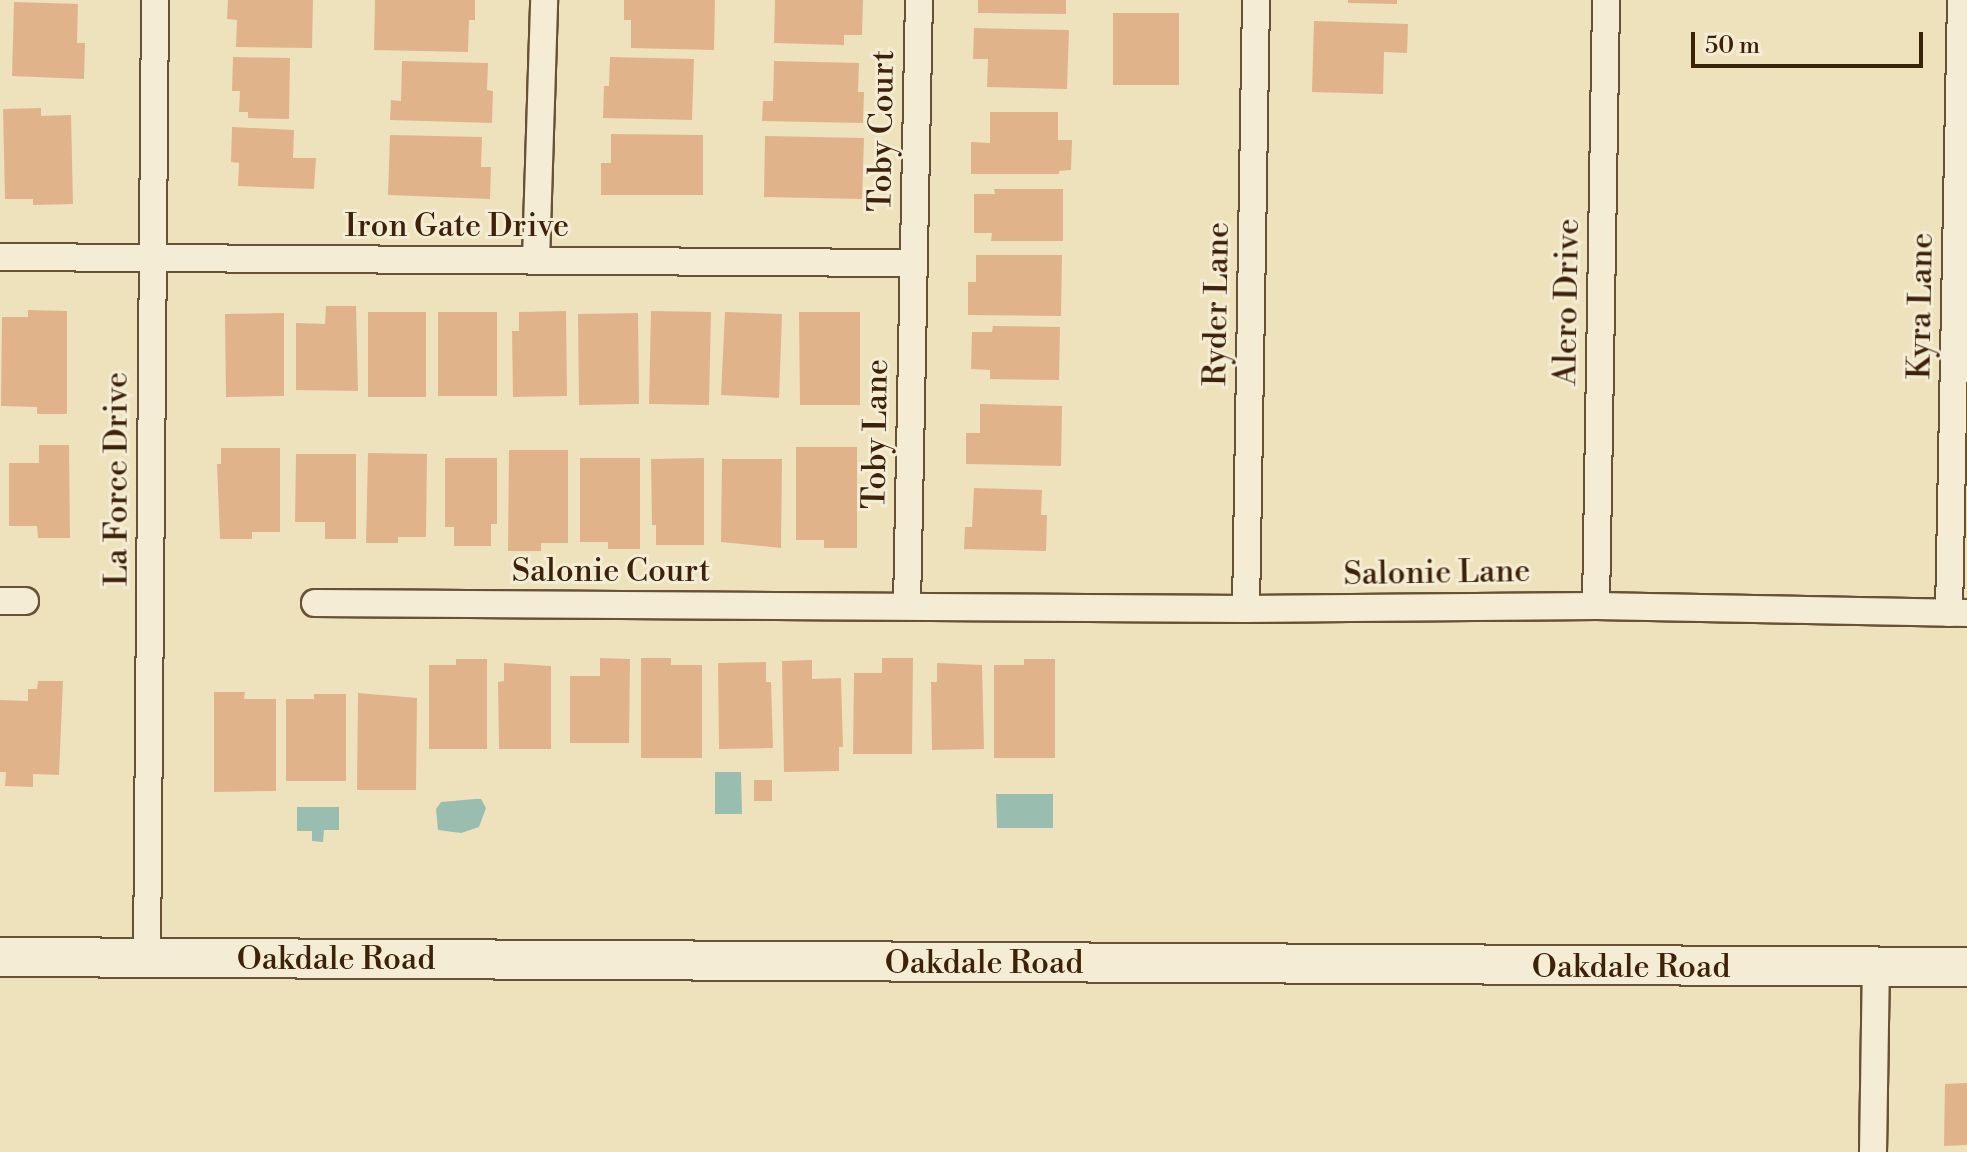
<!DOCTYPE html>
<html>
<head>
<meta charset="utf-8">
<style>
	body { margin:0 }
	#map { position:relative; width:1967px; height:1152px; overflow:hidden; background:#eee2bd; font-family:"Libre Bodoni",serif }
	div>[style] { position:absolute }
	.water>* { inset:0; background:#99beaf }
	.building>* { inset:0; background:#e1b38a }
	.roads { filter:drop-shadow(2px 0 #685236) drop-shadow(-2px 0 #685236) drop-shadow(0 2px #685236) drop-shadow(0 -2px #685236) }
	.street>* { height:26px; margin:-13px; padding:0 13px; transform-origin:13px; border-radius:13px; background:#f4ecd4 }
	.secondary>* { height:38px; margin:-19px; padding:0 19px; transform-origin:19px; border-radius:19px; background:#f4ecd4 }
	span { translate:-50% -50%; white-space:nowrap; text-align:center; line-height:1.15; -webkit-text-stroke:6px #f4ecd4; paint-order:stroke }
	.street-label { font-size:32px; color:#3c2209 }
	.scale { position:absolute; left:1691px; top:32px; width:232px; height:36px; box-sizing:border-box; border:4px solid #3c2209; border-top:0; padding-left:10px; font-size:24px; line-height:28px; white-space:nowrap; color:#3c2209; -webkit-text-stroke:6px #f4ecd4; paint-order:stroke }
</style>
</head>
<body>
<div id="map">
	<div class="water">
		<i style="clip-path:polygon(715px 772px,741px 772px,742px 814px,715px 814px)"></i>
		<i style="clip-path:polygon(996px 794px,1053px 794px,1053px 828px,997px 828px)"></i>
		<i style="clip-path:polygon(475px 799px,481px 799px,486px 808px,479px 827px,461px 833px,438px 830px,436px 809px,441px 802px)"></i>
		<i style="clip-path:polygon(297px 807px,339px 807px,339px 830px,324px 830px,323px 842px,312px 841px,312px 831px,297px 831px)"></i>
	</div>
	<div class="building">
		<i style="clip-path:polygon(228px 0,313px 0,312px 48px,236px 47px,237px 20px,227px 19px)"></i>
		<i style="clip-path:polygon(375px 0,475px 0,475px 20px,469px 20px,468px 52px,374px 50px)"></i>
		<i style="clip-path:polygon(624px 0,715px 0,714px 50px,631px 48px,631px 20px,624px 20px)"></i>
		<i style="clip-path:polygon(775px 0,863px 0,862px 35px,844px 35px,844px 45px,774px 43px)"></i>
		<i style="clip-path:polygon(978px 0,1066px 0,1066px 14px,978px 13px)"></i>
		<i style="clip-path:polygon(1348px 0,1397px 0,1397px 4px,1348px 3px)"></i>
		<i style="clip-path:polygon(14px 2px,78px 4px,77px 43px,85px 43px,84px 79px,12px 76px)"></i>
		<i style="clip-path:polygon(1113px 13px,1179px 13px,1179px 85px,1113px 85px)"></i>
		<i style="clip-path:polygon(1314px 21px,1408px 24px,1407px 53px,1384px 52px,1383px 94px,1312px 92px)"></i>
		<i style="clip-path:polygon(974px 28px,1069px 30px,1067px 89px,987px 87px,988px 59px,973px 59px)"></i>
		<i style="clip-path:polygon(233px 57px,290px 58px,289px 119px,248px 118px,248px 112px,239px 112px,240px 91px,232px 91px)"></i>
		<i style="clip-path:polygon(610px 57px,694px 59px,692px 120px,603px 118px,604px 86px,609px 86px)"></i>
		<i style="clip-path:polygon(402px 61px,488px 63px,487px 90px,493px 91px,492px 123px,390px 120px,391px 100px,401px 101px)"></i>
		<i style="clip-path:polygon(774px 61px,859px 63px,858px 92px,864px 92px,863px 123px,762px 121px,763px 101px,773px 101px)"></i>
		<i style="clip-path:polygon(41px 108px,41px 116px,71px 115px,73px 204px,33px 205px,33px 199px,5px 199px,3px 109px)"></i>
		<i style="clip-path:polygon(990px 112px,1058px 112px,1058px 140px,1072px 140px,1071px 170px,1059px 171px,1059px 174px,971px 174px,971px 142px,990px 143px)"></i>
		<i style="clip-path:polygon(232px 127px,294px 130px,293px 158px,316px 158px,314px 189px,238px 186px,239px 163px,231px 162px)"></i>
		<i style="clip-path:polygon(611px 134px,703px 135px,703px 195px,601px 195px,601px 163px,611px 163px)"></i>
		<i style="clip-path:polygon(390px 135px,482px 137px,481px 167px,491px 167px,490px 199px,388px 195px)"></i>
		<i style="clip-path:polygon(765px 136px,864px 138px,862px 199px,764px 197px)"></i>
		<i style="clip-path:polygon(994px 189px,1063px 189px,1063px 241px,991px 241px,992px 233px,974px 233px,974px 194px,995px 194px)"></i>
		<i style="clip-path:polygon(976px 255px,1062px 255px,1061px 316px,968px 315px,968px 282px,976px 282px)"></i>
		<i style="clip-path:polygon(326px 306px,356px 306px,358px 391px,296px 390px,296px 323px,325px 324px)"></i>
		<i style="clip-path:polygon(28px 310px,67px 311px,67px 414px,37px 414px,37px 407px,1px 406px,2px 317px,28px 317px)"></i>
		<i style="clip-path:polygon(566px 311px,567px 396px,513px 397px,512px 331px,519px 331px,519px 312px)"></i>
		<i style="clip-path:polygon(651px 311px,711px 312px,709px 405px,649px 404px)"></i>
		<i style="clip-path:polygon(368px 312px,426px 312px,426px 397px,368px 397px)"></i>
		<i style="clip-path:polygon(438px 312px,497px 312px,497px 396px,438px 396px)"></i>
		<i style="clip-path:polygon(725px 312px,782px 314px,779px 398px,721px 395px)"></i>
		<i style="clip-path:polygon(799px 312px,860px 312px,860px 405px,800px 405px)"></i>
		<i style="clip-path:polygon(284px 313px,284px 396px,226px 397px,225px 314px)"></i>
		<i style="clip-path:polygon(638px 313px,639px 404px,579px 405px,578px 314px)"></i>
		<i style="clip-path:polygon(993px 326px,1060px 327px,1059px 380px,990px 379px,990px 370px,971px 369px,972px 332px,992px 332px)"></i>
		<i style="clip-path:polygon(980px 404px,1062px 406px,1061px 466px,966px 464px,966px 433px,980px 433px)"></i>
		<i style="clip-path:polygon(39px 445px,69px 445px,70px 538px,38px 538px,37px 526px,9px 526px,9px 463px,39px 463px)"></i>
		<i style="clip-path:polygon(796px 447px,857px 447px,857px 548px,824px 548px,824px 540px,796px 540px)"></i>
		<i style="clip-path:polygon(221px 448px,280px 448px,280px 532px,252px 532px,252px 539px,220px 539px,217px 464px,221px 464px)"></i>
		<i style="clip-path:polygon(509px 450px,568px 450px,568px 543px,541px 543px,541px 551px,508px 551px)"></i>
		<i style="clip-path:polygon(368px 453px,427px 454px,426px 537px,398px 537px,398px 543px,366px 543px)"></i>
		<i style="clip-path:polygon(296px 454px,356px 454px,356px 539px,325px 539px,325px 522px,295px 522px)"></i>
		<i style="clip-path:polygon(445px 458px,497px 458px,497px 524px,491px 524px,491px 546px,454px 546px,454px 527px,445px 527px)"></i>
		<i style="clip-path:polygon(580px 458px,640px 458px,640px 549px,608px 549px,608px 542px,580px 542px)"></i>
		<i style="clip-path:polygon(704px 458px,704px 545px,656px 545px,656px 525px,652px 525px,651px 459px)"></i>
		<i style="clip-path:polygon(722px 459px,782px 459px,781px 548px,721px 542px)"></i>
		<i style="clip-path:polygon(974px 488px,1042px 490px,1041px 515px,1047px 515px,1046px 551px,964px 549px,965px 527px,972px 527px)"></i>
		<i style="clip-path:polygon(600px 658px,630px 659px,629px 743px,570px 743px,570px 676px,600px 676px)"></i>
		<i style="clip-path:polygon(641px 658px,671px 658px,671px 665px,702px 665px,702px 758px,641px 758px)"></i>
		<i style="clip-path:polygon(882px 658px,913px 658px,912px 754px,853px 754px,854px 673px,882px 673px)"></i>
		<i style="clip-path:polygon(456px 659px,487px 659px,487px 749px,429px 749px,429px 665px,456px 665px)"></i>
		<i style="clip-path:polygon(1024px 659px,1055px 659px,1055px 758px,994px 758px,994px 665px,1024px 665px)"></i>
		<i style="clip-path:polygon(812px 660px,812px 679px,841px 678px,843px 747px,839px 747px,839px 771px,784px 772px,782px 661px)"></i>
		<i style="clip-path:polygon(766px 662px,766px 682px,771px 682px,773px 748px,719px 749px,718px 663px)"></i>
		<i style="clip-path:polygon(504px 663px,551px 666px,551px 749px,499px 749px,498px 682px,504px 681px)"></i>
		<i style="clip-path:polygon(937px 663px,982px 665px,984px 749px,932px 750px,931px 682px,937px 682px)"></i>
		<i style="clip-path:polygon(38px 681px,63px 681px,59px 775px,33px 774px,33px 787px,5px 786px,6px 772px,0 772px,0 700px,28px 701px,28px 689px,37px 689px)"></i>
		<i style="clip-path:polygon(214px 692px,245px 692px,244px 699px,276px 699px,276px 791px,214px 792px)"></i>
		<i style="clip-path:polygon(358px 693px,417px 698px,416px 790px,357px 790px)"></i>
		<i style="clip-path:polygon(314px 694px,346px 694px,346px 781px,286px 781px,286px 699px,314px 699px)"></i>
		<i style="clip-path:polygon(754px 780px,772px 780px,772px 801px,754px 801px)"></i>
		<i style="clip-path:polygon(1967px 1083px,1967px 1145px,1944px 1146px,1945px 1084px)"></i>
	</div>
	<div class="roads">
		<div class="street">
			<i style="left:0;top:257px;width:913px;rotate:0.38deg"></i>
			<i style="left:536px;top:260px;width:260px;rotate:-88.2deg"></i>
			<i style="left:0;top:601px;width:25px"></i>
			<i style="left:315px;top:603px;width:931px;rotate:0.37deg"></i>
			<i style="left:1246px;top:609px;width:350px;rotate:-0.5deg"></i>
			<i style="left:1596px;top:606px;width:371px;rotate:1.1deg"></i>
			<i style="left:907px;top:606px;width:606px;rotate:-88.87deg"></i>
			<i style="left:1596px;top:606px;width:606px;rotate:-89.05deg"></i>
			<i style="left:1246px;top:609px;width:609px;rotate:-89.06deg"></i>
			<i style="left:1949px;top:613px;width:613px;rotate:-88.88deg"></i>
			<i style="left:147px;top:958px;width:958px;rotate:-89.52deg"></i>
			<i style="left:1873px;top:1152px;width:184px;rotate:-89.1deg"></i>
		</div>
		<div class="secondary">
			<i style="left:0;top:957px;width:1967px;rotate:0.29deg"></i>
		</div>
	</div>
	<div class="street-label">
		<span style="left:882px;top:131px;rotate:-89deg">Toby Court</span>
		<span style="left:457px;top:226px">Iron Gate Drive</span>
		<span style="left:1567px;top:302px;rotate:-89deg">Alero Drive</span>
		<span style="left:1217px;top:304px;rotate:-89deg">Ryder Lane</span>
		<span style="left:1921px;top:306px;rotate:-89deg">Kyra Lane</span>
		<span style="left:876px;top:434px;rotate:-89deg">Toby Lane</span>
		<span style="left:117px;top:479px;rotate:-90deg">La Force Drive</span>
		<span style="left:611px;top:571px">Salonie Court</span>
		<span style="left:1437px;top:573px;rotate:-1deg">Salonie Lane</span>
		<span style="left:336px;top:959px">Oakdale Road</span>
		<span style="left:984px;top:963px">Oakdale Road</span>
		<span style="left:1631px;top:967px">Oakdale Road</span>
	</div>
	<div class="scale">50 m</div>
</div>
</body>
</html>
